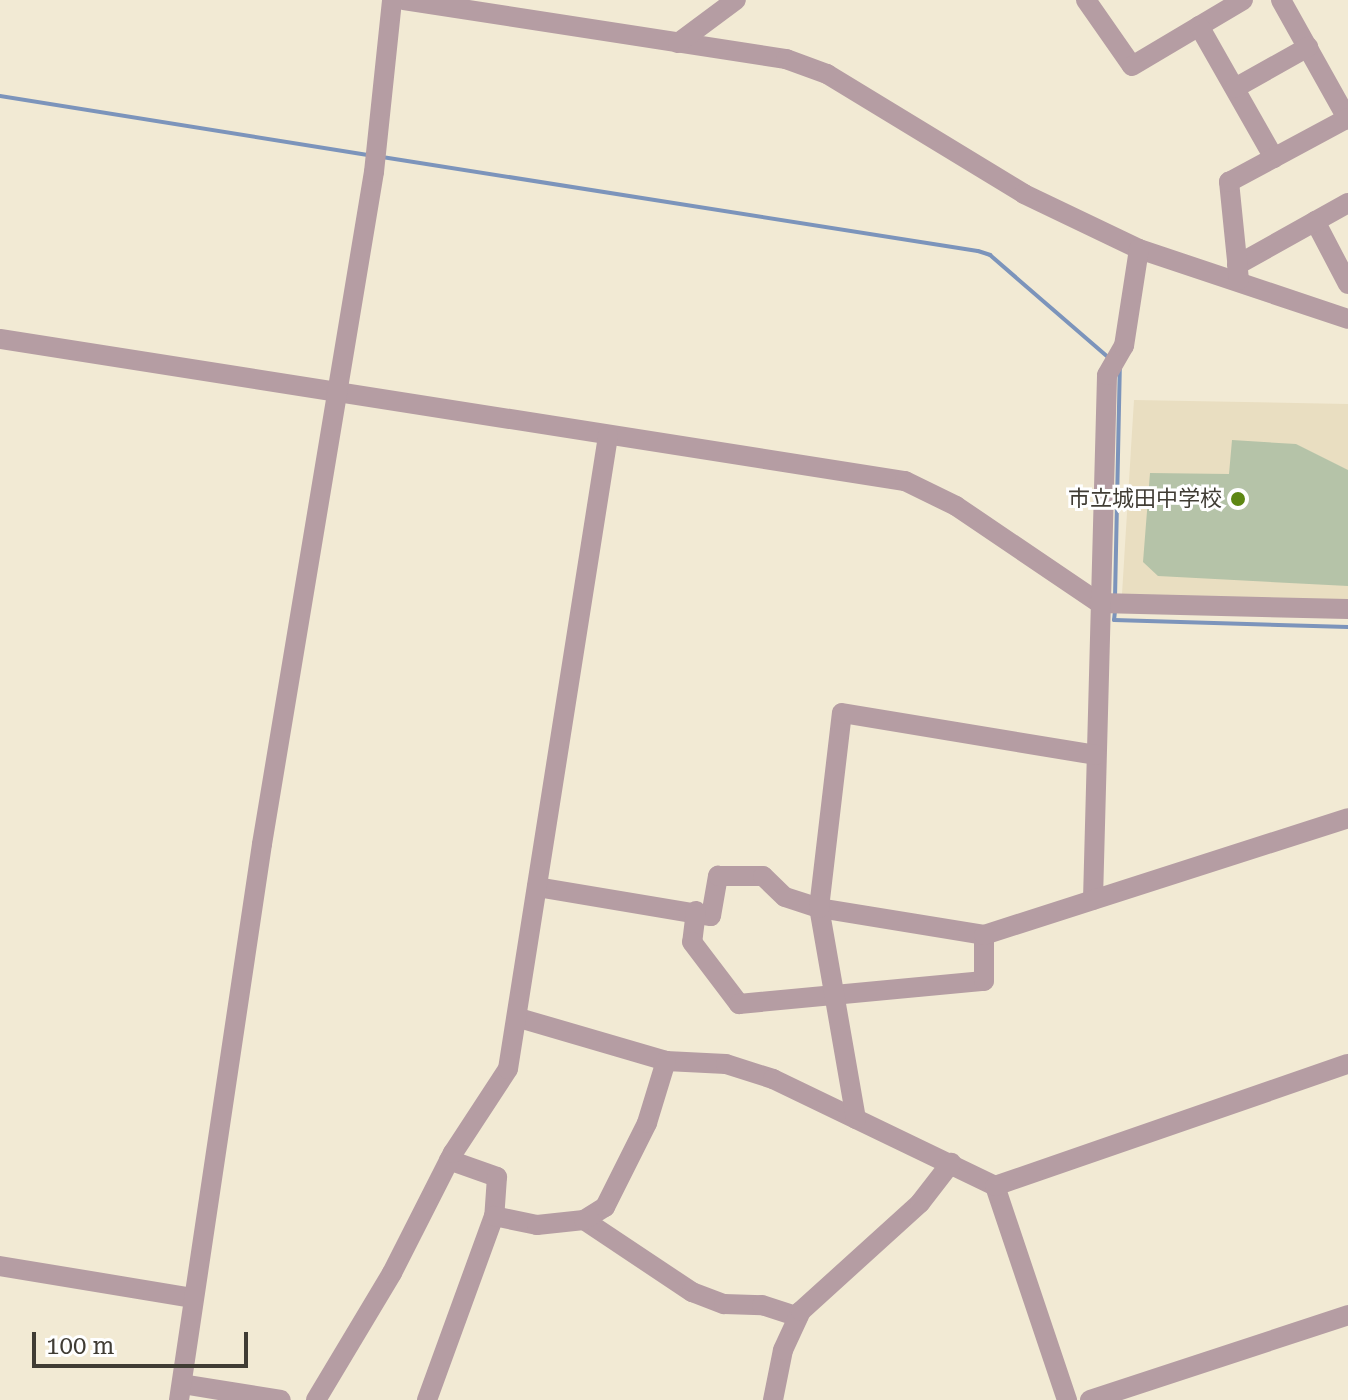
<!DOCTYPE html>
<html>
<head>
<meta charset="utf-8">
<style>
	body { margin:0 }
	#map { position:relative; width:1348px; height:1400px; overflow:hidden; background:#f2ead4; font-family:"Roboto Serif","Noto Sans JP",serif }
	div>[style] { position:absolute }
	.built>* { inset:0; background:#e9dec1 }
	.green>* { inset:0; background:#b5c3a8 }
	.stream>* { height:4px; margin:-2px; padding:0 2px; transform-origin:2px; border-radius:2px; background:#7c94bb }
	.minor>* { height:20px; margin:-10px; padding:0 10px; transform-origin:10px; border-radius:10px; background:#b59da3 }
	.dots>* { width:22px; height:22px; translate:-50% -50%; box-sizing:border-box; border:4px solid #fff; border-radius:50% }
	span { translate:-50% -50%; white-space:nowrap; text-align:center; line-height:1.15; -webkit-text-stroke:6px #fff; paint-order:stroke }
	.poi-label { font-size:22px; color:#403c34 }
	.right { translate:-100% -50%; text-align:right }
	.scale { position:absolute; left:32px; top:1332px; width:216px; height:36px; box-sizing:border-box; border:4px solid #403c34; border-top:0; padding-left:10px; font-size:24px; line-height:28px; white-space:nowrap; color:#403c34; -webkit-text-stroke:6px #fff; paint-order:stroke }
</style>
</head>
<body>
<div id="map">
	<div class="built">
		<i style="clip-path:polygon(1134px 400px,1348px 404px,1348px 602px,1122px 594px)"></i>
	</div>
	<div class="green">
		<i style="clip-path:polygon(1232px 440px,1296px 444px,1348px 470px,1348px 586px,1158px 576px,1143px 562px,1150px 473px,1229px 474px)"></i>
	</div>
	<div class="stream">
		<i style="left:0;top:96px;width:374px;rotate:9.1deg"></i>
		<i style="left:382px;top:157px;width:603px;rotate:8.96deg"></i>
		<i style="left:978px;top:251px;width:13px;rotate:18deg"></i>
		<i style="left:990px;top:255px;width:159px;rotate:40.9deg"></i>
		<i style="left:1115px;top:598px;width:231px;rotate:-88.8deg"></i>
		<i style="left:1115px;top:611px;width:9px;rotate:96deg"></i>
		<i style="left:1114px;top:620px;width:234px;rotate:1.7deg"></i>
	</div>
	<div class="minor">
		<i style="left:404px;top:0;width:387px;rotate:8.8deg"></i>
		<i style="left:786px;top:59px;width:44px;rotate:20.1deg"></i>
		<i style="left:827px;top:74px;width:231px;rotate:31.3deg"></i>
		<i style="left:1024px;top:194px;width:127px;rotate:25.6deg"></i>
		<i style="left:1139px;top:249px;width:220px;rotate:18.5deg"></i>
		<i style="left:1086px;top:0;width:80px;rotate:55.1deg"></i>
		<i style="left:1132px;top:66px;width:129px;rotate:-30.7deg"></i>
		<i style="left:1281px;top:0;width:137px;rotate:60.8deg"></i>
		<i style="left:1199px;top:26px;width:152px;rotate:60.4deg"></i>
		<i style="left:678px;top:43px;width:72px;rotate:-36.6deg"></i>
		<i style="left:1235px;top:88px;width:84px;rotate:-29.3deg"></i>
		<i style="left:1315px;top:221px;width:71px;rotate:62.4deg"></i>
		<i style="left:1237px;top:265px;width:127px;rotate:-29.2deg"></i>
		<i style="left:1239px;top:280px;width:99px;rotate:-95.8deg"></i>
		<i style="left:1229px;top:182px;width:135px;rotate:-28.3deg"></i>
		<i style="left:0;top:339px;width:916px;rotate:8.92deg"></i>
		<i style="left:905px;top:481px;width:57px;rotate:26.1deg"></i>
		<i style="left:956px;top:506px;width:173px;rotate:34.1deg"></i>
		<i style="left:1099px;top:603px;width:249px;rotate:1.4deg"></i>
		<i style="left:537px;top:887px;width:176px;rotate:9.5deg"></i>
		<i style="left:711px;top:916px;width:41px;rotate:-80.1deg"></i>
		<i style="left:718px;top:876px;width:45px"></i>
		<i style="left:763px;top:876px;width:30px;rotate:44deg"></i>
		<i style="left:785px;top:897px;width:36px;rotate:18deg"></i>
		<i style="left:819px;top:908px;width:167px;rotate:9.3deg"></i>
		<i style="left:1093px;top:900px;width:525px;rotate:-88.47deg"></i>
		<i style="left:1107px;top:375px;width:34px;rotate:-60deg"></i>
		<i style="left:1124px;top:346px;width:98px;rotate:-81.2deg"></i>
		<i style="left:696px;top:911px;width:31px;rotate:97deg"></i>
		<i style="left:692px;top:942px;width:78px;rotate:52.8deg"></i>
		<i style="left:739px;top:1004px;width:246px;rotate:-5.4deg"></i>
		<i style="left:984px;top:981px;width:46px;rotate:-90deg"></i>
		<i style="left:984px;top:935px;width:382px;rotate:-17.8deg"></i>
		<i style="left:519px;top:1018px;width:153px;rotate:16.3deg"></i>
		<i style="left:666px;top:1061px;width:60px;rotate:2.9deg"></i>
		<i style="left:726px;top:1064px;width:49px;rotate:17.7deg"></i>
		<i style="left:773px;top:1079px;width:246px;rotate:25.7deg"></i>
		<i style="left:995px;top:1186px;width:226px;rotate:71.4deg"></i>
		<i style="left:856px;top:1119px;width:214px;rotate:-99.9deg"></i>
		<i style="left:819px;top:908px;width:196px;rotate:-83.3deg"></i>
		<i style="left:842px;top:713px;width:257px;rotate:9.4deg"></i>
		<i style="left:449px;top:1160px;width:51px;rotate:19.5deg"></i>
		<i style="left:497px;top:1177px;width:39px;rotate:94deg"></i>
		<i style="left:995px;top:1186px;width:373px;rotate:-19.1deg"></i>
		<i style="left:584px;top:1220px;width:130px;rotate:33.7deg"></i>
		<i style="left:692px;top:1292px;width:34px;rotate:21deg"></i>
		<i style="left:724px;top:1304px;width:38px;rotate:2deg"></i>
		<i style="left:762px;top:1305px;width:38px;rotate:18deg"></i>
		<i style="left:0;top:1266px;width:196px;rotate:9.4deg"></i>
		<i style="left:182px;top:1384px;width:100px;rotate:9.2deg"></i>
		<i style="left:179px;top:1400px;width:562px;rotate:-81.51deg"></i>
		<i style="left:262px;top:844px;width:681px;rotate:-80.54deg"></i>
		<i style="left:374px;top:172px;width:173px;rotate:-84deg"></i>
		<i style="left:316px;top:1400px;width:148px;rotate:-59.1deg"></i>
		<i style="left:392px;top:1273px;width:135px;rotate:-63.1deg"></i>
		<i style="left:453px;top:1153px;width:100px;rotate:-56.8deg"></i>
		<i style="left:508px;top:1069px;width:641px;rotate:-81.02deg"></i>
		<i style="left:427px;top:1400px;width:196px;rotate:-70deg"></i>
		<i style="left:494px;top:1216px;width:44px;rotate:11.8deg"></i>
		<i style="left:537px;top:1225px;width:47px;rotate:-6.1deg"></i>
		<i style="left:584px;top:1220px;width:25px;rotate:-32deg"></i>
		<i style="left:605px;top:1207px;width:94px;rotate:-63.4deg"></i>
		<i style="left:647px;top:1123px;width:65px;rotate:-73deg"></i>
		<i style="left:773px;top:1400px;width:51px;rotate:-78.7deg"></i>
		<i style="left:783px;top:1350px;width:43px;rotate:-65.2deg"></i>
		<i style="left:801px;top:1311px;width:161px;rotate:-42.2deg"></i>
		<i style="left:920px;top:1203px;width:51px;rotate:-52.2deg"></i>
		<i style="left:1090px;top:1400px;width:272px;rotate:-18.2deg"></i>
	</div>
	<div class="dots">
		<i style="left:1238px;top:499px;background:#5d8713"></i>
	</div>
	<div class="poi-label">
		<span class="right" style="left:1222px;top:499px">市立城田中学校</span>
	</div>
	<div class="scale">100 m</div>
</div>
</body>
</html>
